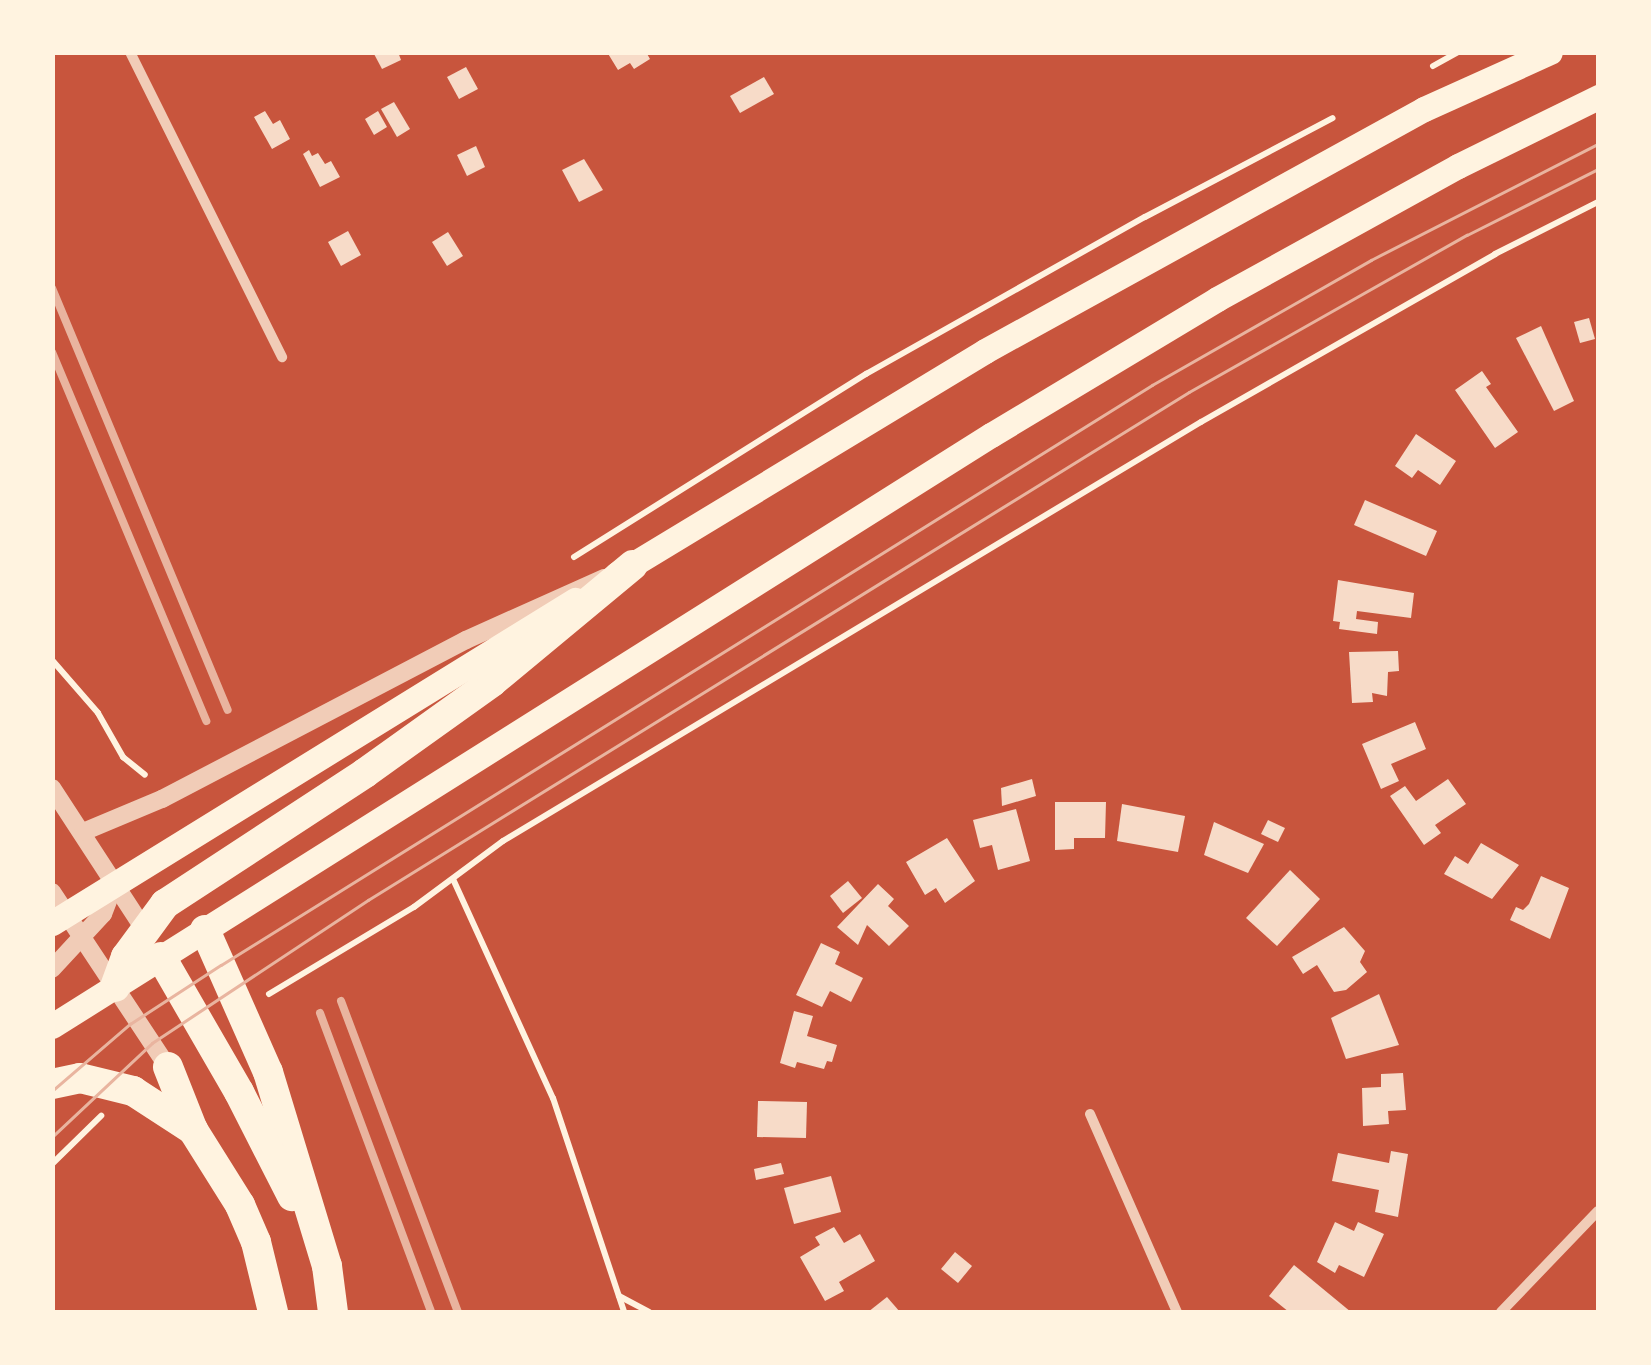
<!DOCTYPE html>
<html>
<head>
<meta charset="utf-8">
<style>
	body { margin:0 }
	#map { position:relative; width:1651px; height:1365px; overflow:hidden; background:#c8553d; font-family:"Nunito Sans",sans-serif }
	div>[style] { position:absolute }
	.building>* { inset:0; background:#f7dbc8 }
	.path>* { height:6px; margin:-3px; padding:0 3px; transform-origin:3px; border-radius:3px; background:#fff3e0 }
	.minor>* { height:10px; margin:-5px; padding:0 5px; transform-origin:5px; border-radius:5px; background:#f1ccb7 }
	.tertiary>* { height:18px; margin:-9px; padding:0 9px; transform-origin:9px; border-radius:9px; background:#f1ccb7 }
	.primary>* { height:25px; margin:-12.5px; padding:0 12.5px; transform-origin:12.5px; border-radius:12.5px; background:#fff3e0 }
	.motorway>* { height:30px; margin:-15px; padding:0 15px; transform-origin:15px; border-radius:15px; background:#fff3e0 }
	.tram>* { height:2.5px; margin:-1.25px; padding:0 1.25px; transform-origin:1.25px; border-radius:1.25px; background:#e9b49f }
	.rail>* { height:8px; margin:-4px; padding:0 4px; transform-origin:4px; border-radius:4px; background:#e9b49f }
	span { translate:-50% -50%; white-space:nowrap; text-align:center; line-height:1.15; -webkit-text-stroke:8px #fff3e0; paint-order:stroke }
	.frame { position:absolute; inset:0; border:55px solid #fff3e0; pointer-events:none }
</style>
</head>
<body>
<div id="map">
	<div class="building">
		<i style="clip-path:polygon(373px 52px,398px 52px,401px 60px,382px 69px)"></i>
		<i style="clip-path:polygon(607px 52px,646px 52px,650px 59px,634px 69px,630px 63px,618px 70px)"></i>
		<i style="clip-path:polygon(466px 67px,478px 89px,459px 99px,447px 77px)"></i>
		<i style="clip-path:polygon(764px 77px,774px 94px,740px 113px,730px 96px)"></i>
		<i style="clip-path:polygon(394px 102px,410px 129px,397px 137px,381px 109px)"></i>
		<i style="clip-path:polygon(265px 111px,273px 124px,280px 120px,290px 139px,272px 149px,254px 117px)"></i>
		<i style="clip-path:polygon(378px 111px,387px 127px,374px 135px,365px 119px)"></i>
		<i style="clip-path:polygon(476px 146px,485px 167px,467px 176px,457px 155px)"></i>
		<i style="clip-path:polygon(309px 150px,312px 156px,318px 153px,325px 164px,331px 161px,340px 177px,320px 187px,303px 154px)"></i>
		<i style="clip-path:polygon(584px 159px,603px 190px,579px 202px,562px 170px)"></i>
		<i style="clip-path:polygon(348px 231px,361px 255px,341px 266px,328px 242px)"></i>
		<i style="clip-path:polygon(448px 232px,463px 256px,447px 266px,432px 242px)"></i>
		<i style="clip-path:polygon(1589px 318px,1595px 339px,1580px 343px,1574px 322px)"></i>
		<i style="clip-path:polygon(1541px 326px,1574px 401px,1554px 411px,1516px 338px)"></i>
		<i style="clip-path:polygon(1482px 371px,1491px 384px,1486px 387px,1518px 432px,1495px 448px,1455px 390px)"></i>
		<i style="clip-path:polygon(1416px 434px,1456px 461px,1440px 485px,1418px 470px,1412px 478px,1395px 466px)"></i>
		<i style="clip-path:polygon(1365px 500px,1437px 531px,1426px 556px,1354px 525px)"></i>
		<i style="clip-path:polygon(1338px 580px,1414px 593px,1411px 618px,1357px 611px,1356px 619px,1378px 622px,1377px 634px,1339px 629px,1340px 622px,1333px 621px)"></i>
		<i style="clip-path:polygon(1398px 651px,1399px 671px,1388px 672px,1387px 696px,1372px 693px,1373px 702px,1352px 703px,1349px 652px)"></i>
		<i style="clip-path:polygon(1415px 722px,1426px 749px,1391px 764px,1399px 781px,1381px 789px,1362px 744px)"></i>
		<i style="clip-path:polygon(1032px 779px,1036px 796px,1002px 806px,1001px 788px)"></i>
		<i style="clip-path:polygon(1448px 779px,1466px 804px,1435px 825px,1441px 833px,1424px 845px,1390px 796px,1405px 786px,1416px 801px)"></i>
		<i style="clip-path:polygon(1055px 802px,1106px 802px,1105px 838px,1074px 838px,1074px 849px,1055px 850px)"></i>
		<i style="clip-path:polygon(1122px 804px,1185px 816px,1178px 852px,1117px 841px)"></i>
		<i style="clip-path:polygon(1016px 809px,1030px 861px,998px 870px,992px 845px,980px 848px,973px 820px)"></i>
		<i style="clip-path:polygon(1268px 820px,1285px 828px,1278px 842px,1261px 834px)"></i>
		<i style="clip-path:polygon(1214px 822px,1264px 844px,1248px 873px,1204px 855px)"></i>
		<i style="clip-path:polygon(947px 838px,975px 881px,945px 903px,936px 888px,925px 895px,906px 862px)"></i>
		<i style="clip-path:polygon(1481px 843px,1519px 865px,1492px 899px,1444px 874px,1455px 856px,1468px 864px)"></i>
		<i style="clip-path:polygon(1290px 870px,1320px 899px,1277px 946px,1246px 918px)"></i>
		<i style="clip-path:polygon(1541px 876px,1569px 888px,1550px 939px,1510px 920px,1516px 907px,1523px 910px,1529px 904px)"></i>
		<i style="clip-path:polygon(848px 881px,862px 898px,843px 913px,830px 896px)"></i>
		<i style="clip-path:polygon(878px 884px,894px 899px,888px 906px,909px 926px,889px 946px,867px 925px,858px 945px,837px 927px)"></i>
		<i style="clip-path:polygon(1344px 927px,1365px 951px,1360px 962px,1367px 972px,1346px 990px,1334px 992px,1317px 965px,1303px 974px,1292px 957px)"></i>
		<i style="clip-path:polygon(821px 943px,840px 952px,835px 964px,863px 978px,851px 1002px,830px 991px,822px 1007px,796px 995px)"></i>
		<i style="clip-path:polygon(1379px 994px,1399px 1045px,1346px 1059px,1331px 1018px)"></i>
		<i style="clip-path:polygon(794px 1011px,813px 1016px,807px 1036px,837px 1045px,832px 1062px,827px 1061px,824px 1069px,797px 1062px,795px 1068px,780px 1063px)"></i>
		<i style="clip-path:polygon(1403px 1073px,1406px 1110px,1388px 1111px,1389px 1124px,1363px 1126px,1362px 1088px,1381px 1087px,1381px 1074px)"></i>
		<i style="clip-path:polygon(758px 1101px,807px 1102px,806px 1138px,757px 1137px)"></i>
		<i style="clip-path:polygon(1391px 1151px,1408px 1154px,1398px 1217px,1375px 1212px,1379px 1190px,1332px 1181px,1338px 1153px,1389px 1163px)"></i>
		<i style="clip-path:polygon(781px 1163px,784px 1174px,756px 1180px,754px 1169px)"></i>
		<i style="clip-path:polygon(831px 1176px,841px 1212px,794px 1224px,784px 1188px)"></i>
		<i style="clip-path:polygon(1335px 1222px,1354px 1231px,1358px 1222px,1384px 1234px,1364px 1277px,1339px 1265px,1335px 1273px,1317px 1262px)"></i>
		<i style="clip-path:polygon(834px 1227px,844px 1243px,860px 1234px,875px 1261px,839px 1282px,844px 1291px,825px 1301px,800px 1257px,820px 1245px,815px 1237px)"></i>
		<i style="clip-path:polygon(955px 1252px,972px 1266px,958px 1283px,941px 1269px)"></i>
		<i style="clip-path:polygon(1294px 1265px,1351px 1312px,1289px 1312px,1269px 1296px)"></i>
		<i style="clip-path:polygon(887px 1297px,900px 1312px,868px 1312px)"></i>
	</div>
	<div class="path">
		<i style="left:1433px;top:66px;width:29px;rotate:-29deg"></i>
		<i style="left:574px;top:557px;width:345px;rotate:-32.1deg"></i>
		<i style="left:866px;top:374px;width:320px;rotate:-29.4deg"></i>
		<i style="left:1145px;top:217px;width:212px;rotate:-27.8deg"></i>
		<i style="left:52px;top:660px;width:70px;rotate:49deg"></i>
		<i style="left:98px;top:713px;width:51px;rotate:60.4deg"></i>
		<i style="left:123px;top:757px;width:28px;rotate:39deg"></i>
		<i style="left:453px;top:879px;width:241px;rotate:65.5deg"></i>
		<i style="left:553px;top:1098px;width:225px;rotate:71.6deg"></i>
		<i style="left:269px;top:994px;width:169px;rotate:-31deg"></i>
		<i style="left:414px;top:907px;width:111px;rotate:-36.6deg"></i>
		<i style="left:503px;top:841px;width:814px;rotate:-30.98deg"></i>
		<i style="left:1201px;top:422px;width:339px;rotate:-29.7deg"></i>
		<i style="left:1495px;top:254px;width:115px;rotate:-26.8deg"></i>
		<i style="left:52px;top:1164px;width:69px;rotate:-44.4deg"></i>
		<i style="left:619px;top:1296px;width:34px;rotate:28deg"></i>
	</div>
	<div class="minor">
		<i style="left:130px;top:52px;width:341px;rotate:63.5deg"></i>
		<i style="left:1090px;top:1114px;width:216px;rotate:66.3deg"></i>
		<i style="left:1501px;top:1312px;width:140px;rotate:-46.2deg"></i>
	</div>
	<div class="tertiary">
		<i style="left:52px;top:788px;width:176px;rotate:56.9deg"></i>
		<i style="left:83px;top:832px;width:86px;rotate:-22.7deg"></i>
		<i style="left:162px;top:799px;width:343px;rotate:-27.6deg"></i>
		<i style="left:466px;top:640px;width:151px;rotate:-24.2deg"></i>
		<i style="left:52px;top:892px;width:210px;rotate:56.5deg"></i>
		<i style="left:52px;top:969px;width:75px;rotate:-47.2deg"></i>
		<i style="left:103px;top:914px;width:33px;rotate:-69deg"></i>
	</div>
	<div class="primary">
		<i style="left:617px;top:574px;width:430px;rotate:-31.2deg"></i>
		<i style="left:985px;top:351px;width:501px;rotate:-28.87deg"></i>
		<i style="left:1424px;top:109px;width:138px;rotate:-24.3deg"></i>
		<i style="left:52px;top:923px;width:615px;rotate:-31.7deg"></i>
		<i style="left:52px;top:1026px;width:1110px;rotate:-32.19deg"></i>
		<i style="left:991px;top:435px;width:264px;rotate:-31deg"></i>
		<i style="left:1217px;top:299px;width:275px;rotate:-28.9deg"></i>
		<i style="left:1458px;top:166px;width:156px;rotate:-26.2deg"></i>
	</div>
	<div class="motorway">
		<i style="left:205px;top:930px;width:155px;rotate:66.1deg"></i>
		<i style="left:268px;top:1072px;width:203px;rotate:73.1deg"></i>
		<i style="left:327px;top:1266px;width:46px;rotate:82.6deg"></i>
		<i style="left:161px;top:957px;width:156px;rotate:60deg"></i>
		<i style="left:239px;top:1092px;width:117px;rotate:63deg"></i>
		<i style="left:115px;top:987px;width:32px;rotate:-70deg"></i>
		<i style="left:126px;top:957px;width:66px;rotate:-53.7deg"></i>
		<i style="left:165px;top:904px;width:239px;rotate:-33.2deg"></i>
		<i style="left:365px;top:773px;width:156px;rotate:-35.6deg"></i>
		<i style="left:492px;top:682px;width:183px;rotate:-39.7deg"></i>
		<i style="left:168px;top:1067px;width:68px;rotate:68.4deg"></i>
		<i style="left:193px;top:1130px;width:89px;rotate:57.9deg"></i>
		<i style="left:240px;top:1205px;width:40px;rotate:66.6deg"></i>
		<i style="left:256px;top:1242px;width:72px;rotate:76.3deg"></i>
		<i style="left:52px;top:1084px;width:29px;rotate:-12deg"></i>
		<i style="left:80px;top:1078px;width:55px;rotate:13.8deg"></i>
		<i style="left:133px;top:1091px;width:72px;rotate:33deg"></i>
	</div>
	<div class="tram">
		<i style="left:52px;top:1091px;width:103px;rotate:-40.7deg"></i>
		<i style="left:130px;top:1024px;width:108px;rotate:-33deg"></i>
		<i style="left:221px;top:965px;width:1097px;rotate:-31.92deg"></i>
		<i style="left:1152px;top:385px;width:252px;rotate:-29.7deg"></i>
		<i style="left:1371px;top:260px;width:255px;rotate:-27.1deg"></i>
		<i style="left:52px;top:1137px;width:137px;rotate:-43.2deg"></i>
		<i style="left:152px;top:1043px;width:259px;rotate:-33.5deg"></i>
		<i style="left:368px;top:900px;width:965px;rotate:-31.75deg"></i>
		<i style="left:1189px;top:392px;width:319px;rotate:-29.5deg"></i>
		<i style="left:1467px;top:235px;width:147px;rotate:-26.7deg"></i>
	</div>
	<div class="rail">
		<i style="left:52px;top:288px;width:457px;rotate:67.4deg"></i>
		<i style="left:52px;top:352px;width:400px;rotate:67.3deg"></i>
		<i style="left:341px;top:1001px;width:332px;rotate:69.4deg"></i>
		<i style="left:320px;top:1013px;width:319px;rotate:69.6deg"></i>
	</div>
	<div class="frame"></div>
</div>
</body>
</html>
